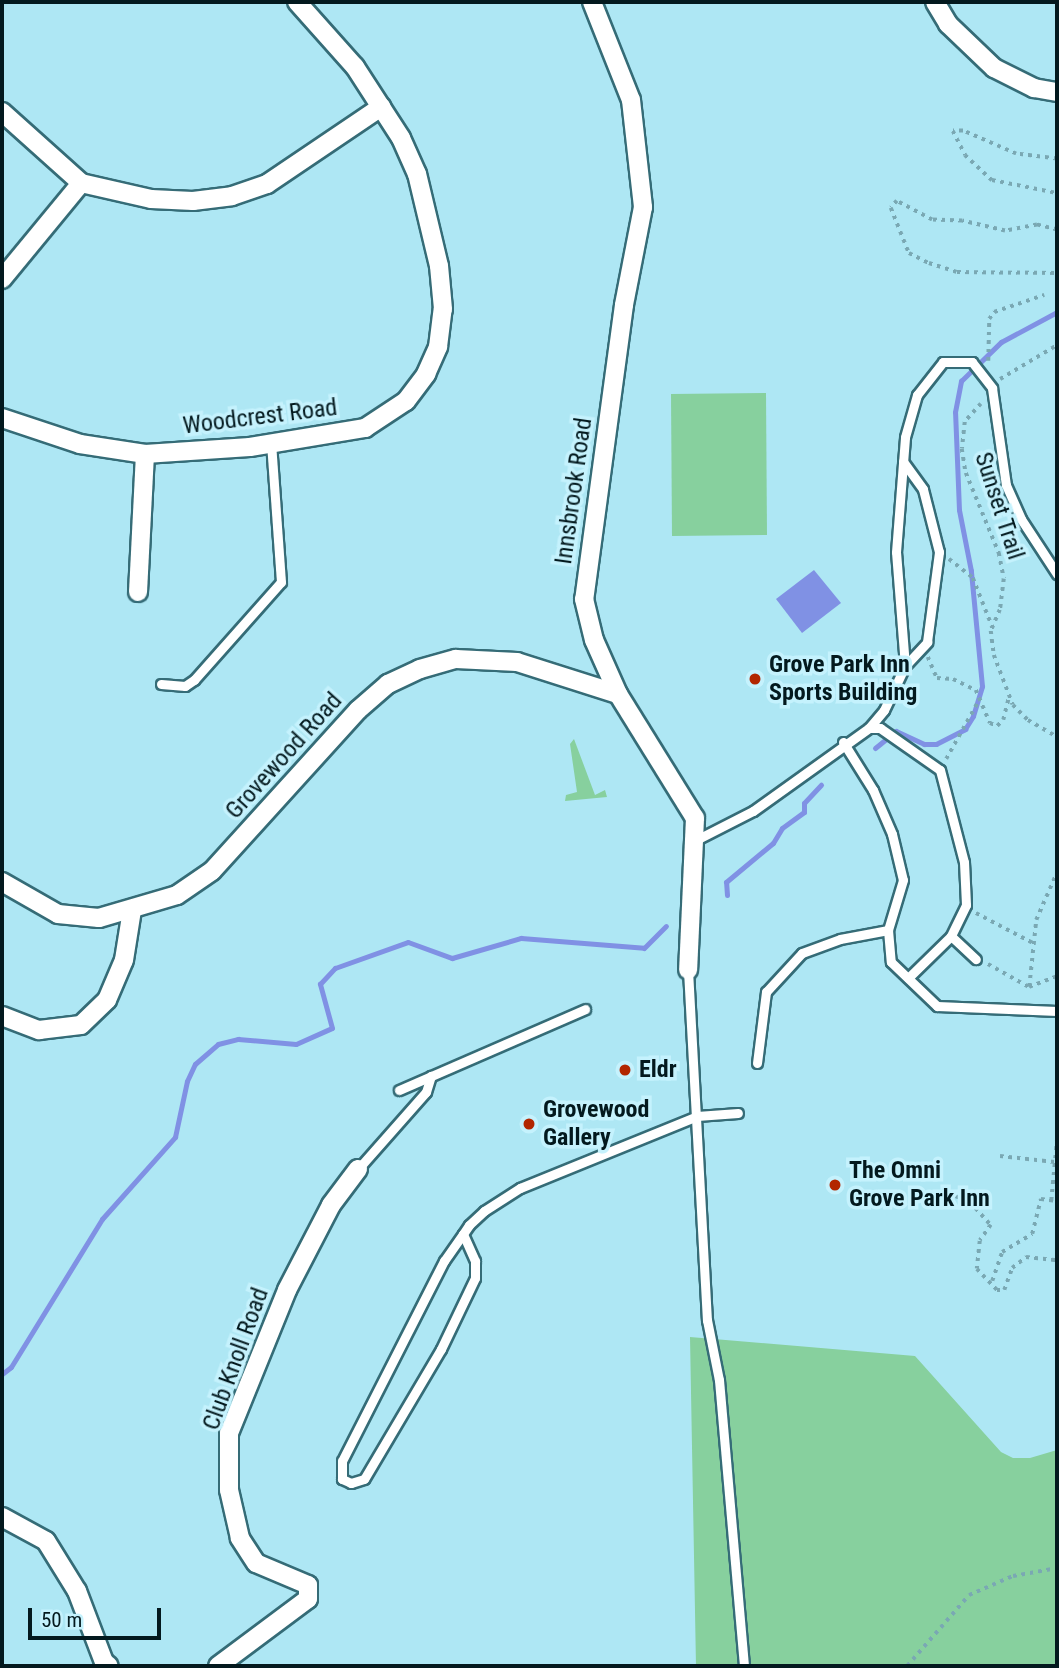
<!DOCTYPE html>
<html>
<head>
<meta charset="utf-8">
<style>
	body { margin:0 }
	#map { position:relative; width:1059px; height:1668px; overflow:hidden; background:#aee7f4; font-family:"Roboto Condensed",sans-serif }
	div>[style] { position:absolute }
	.green>* { inset:0; background:#87d09e }
	.water>* { inset:0; background:#8091e4 }
	.stream>* { height:5px; margin:-2.5px; padding:0 2.5px; transform-origin:2.5px; border-radius:2.5px; background:#8091e4 }
	.path>* { height:3.5px; margin-top:-1.75px; transform-origin:0; background:repeating-linear-gradient(90deg,#7aa8b3 0 3.5px,transparent 0 8.5px) }
	.roads { filter:drop-shadow(2px 0 #356c77) drop-shadow(-2px 0 #356c77) drop-shadow(0 2px #356c77) drop-shadow(0 -2px #356c77) }
	.lane>* { height:9px; margin:-4.5px; padding:0 4.5px; transform-origin:4.5px; border-radius:4.5px; background:#fff }
	.street>* { height:18px; margin:-9px; padding:0 9px; transform-origin:9px; border-radius:9px; background:#fff }
	.dots>* { width:19px; height:19px; translate:-50% -50%; box-sizing:border-box; border:4px solid #c5f2fd; border-radius:50% }
	span { translate:-50% -50%; white-space:nowrap; text-align:center; line-height:1.15; -webkit-text-stroke:7px #c5f2fd; paint-order:stroke }
	.street-label { font-size:24px; color:#03191e }
	.poi-label { font-size:24px; color:#03191e; font-weight:700 }
	.left { translate:0 -50%; text-align:left }
	.frame { position:absolute; inset:0; border:4px solid #03191e; pointer-events:none }
	.scale { position:absolute; left:28px; top:1608px; width:133px; height:32px; box-sizing:border-box; border:4px solid #03191e; border-top:0; padding-left:9px; font-size:21px; line-height:24px; white-space:nowrap; color:#03191e; -webkit-text-stroke:5px #c5f2fd; paint-order:stroke }
</style>
</head>
<body>
<div id="map">
	<div class="green">
		<i style="clip-path:polygon(766px 393px,767px 535px,672px 536px,671px 394px)"></i>
		<i style="clip-path:polygon(574px 739px,595px 795px,605px 790px,607px 797px,565px 801px,566px 795px,577px 792px,570px 744px)"></i>
		<i style="clip-path:polygon(690px 1337px,915px 1356px,1001px 1452px,1013px 1458px,1030px 1458px,1057px 1450px,1057px 1666px,696px 1666px)"></i>
	</div>
	<div class="water">
		<i style="clip-path:polygon(814px 570px,841px 603px,802px 633px,776px 599px)"></i>
	</div>
	<div class="stream">
		<i style="left:875px;top:748px;width:27px;rotate:-39deg"></i>
		<i style="left:896px;top:731px;width:31px;rotate:25deg"></i>
		<i style="left:924px;top:744px;width:12px"></i>
		<i style="left:936px;top:744px;width:33px;rotate:-27deg"></i>
		<i style="left:965px;top:729px;width:15px;rotate:-58deg"></i>
		<i style="left:973px;top:716px;width:31px;rotate:-73deg"></i>
		<i style="left:982px;top:686px;width:116px;rotate:-95.5deg"></i>
		<i style="left:971px;top:571px;width:62px;rotate:-101.1deg"></i>
		<i style="left:959px;top:510px;width:98px;rotate:-92.3deg"></i>
		<i style="left:955px;top:412px;width:32px;rotate:-79deg"></i>
		<i style="left:961px;top:381px;width:56px;rotate:-44.3deg"></i>
		<i style="left:1001px;top:342px;width:64px;rotate:-28.2deg"></i>
		<i style="left:727px;top:895px;width:13px;rotate:-94deg"></i>
		<i style="left:726px;top:882px;width:61px;rotate:-39.7deg"></i>
		<i style="left:773px;top:843px;width:17px;rotate:-59deg"></i>
		<i style="left:782px;top:828px;width:27px;rotate:-36deg"></i>
		<i style="left:804px;top:812px;width:9px;rotate:-90deg"></i>
		<i style="left:804px;top:803px;width:25px;rotate:-47deg"></i>
		<i style="left:2px;top:1374px;width:11px;rotate:-38deg"></i>
		<i style="left:11px;top:1367px;width:174px;rotate:-58.4deg"></i>
		<i style="left:102px;top:1219px;width:110px;rotate:-48.3deg"></i>
		<i style="left:175px;top:1137px;width:57px;rotate:-77.9deg"></i>
		<i style="left:187px;top:1081px;width:19px;rotate:-65deg"></i>
		<i style="left:195px;top:1064px;width:30px;rotate:-41deg"></i>
		<i style="left:218px;top:1044px;width:21px;rotate:-14deg"></i>
		<i style="left:238px;top:1039px;width:58px;rotate:4.9deg"></i>
		<i style="left:296px;top:1044px;width:39px;rotate:-24deg"></i>
		<i style="left:332px;top:1028px;width:46px;rotate:-105.3deg"></i>
		<i style="left:320px;top:984px;width:22px;rotate:-47deg"></i>
		<i style="left:335px;top:968px;width:77px;rotate:-19.6deg"></i>
		<i style="left:408px;top:942px;width:47px;rotate:20deg"></i>
		<i style="left:452px;top:958px;width:72px;rotate:-16.2deg"></i>
		<i style="left:521px;top:938px;width:123px;rotate:4.6deg"></i>
		<i style="left:644px;top:948px;width:31px;rotate:-45deg"></i>
	</div>
	<div class="path">
		<i style="left:1057px;top:159px;width:41px;rotate:-173deg"></i>
		<i style="left:1016px;top:154px;width:58px;rotate:-156.5deg"></i>
		<i style="left:963px;top:131px;width:10px;rotate:180deg"></i>
		<i style="left:953px;top:131px;width:27px;rotate:63deg"></i>
		<i style="left:965px;top:155px;width:37px;rotate:43deg"></i>
		<i style="left:992px;top:180px;width:66px;rotate:11.3deg"></i>
		<i style="left:1057px;top:230px;width:21px;rotate:-166deg"></i>
		<i style="left:1037px;top:225px;width:33px;rotate:169deg"></i>
		<i style="left:1005px;top:231px;width:44px;rotate:-166.9deg"></i>
		<i style="left:962px;top:221px;width:30px;rotate:-178deg"></i>
		<i style="left:932px;top:220px;width:40px;rotate:-152deg"></i>
		<i style="left:897px;top:201px;width:9px;rotate:131deg"></i>
		<i style="left:891px;top:208px;width:48px;rotate:68.2deg"></i>
		<i style="left:909px;top:253px;width:22px;rotate:27deg"></i>
		<i style="left:929px;top:263px;width:29px;rotate:18deg"></i>
		<i style="left:957px;top:272px;width:100px;rotate:0.6deg"></i>
		<i style="left:988px;top:361px;width:42px;rotate:-88.6deg"></i>
		<i style="left:989px;top:319px;width:9px;rotate:-54deg"></i>
		<i style="left:994px;top:312px;width:53px;rotate:-18.8deg"></i>
		<i style="left:1000px;top:379px;width:66px;rotate:-30.8deg"></i>
		<i style="left:981px;top:404px;width:24px;rotate:132deg"></i>
		<i style="left:965px;top:422px;width:27px;rotate:96deg"></i>
		<i style="left:962px;top:449px;width:24px;rotate:81deg"></i>
		<i style="left:966px;top:473px;width:87px;rotate:67.6deg"></i>
		<i style="left:999px;top:553px;width:26px;rotate:79deg"></i>
		<i style="left:1004px;top:579px;width:31px;rotate:97deg"></i>
		<i style="left:1000px;top:610px;width:23px;rotate:113deg"></i>
		<i style="left:991px;top:631px;width:24px;rotate:83deg"></i>
		<i style="left:994px;top:655px;width:53px;rotate:69.2deg"></i>
		<i style="left:1013px;top:705px;width:21px;rotate:45deg"></i>
		<i style="left:1028px;top:720px;width:34px;rotate:30deg"></i>
		<i style="left:949px;top:559px;width:31px;rotate:38deg"></i>
		<i style="left:973px;top:578px;width:52px;rotate:68.4deg"></i>
		<i style="left:928px;top:657px;width:23px;rotate:67deg"></i>
		<i style="left:937px;top:678px;width:16px;rotate:4deg"></i>
		<i style="left:953px;top:679px;width:25px;rotate:26deg"></i>
		<i style="left:976px;top:690px;width:36px;rotate:67deg"></i>
		<i style="left:990px;top:723px;width:8px;rotate:23deg"></i>
		<i style="left:997px;top:726px;width:8px;rotate:-45deg"></i>
		<i style="left:1003px;top:720px;width:25px;rotate:-76deg"></i>
		<i style="left:946px;top:759px;width:68px;rotate:-60.8deg"></i>
		<i style="left:976px;top:913px;width:64px;rotate:27.8deg"></i>
		<i style="left:988px;top:964px;width:47px;rotate:29.3deg"></i>
		<i style="left:1029px;top:987px;width:67px;rotate:-84deg"></i>
		<i style="left:1036px;top:920px;width:52px;rotate:-66.4deg"></i>
		<i style="left:1029px;top:987px;width:30px;rotate:-21deg"></i>
		<i style="left:1000px;top:1156px;width:55px;rotate:6.2deg"></i>
		<i style="left:955px;top:1196px;width:16px;rotate:22deg"></i>
		<i style="left:970px;top:1202px;width:31px;rotate:48deg"></i>
		<i style="left:991px;top:1225px;width:19px;rotate:125deg"></i>
		<i style="left:980px;top:1241px;width:28px;rotate:96deg"></i>
		<i style="left:977px;top:1269px;width:29px;rotate:46deg"></i>
		<i style="left:997px;top:1290px;width:7px"></i>
		<i style="left:1004px;top:1290px;width:23px;rotate:-70deg"></i>
		<i style="left:1012px;top:1268px;width:18px;rotate:-38deg"></i>
		<i style="left:1026px;top:1257px;width:31px;rotate:6deg"></i>
		<i style="left:1051px;top:1201px;width:63px;rotate:-84.6deg"></i>
		<i style="left:992px;top:1281px;width:31px;rotate:-71deg"></i>
		<i style="left:1002px;top:1252px;width:35px;rotate:-31deg"></i>
		<i style="left:1032px;top:1234px;width:36px;rotate:-76deg"></i>
		<i style="left:1041px;top:1199px;width:16px;rotate:7deg"></i>
		<i style="left:907px;top:1666px;width:94px;rotate:-48.9deg"></i>
		<i style="left:969px;top:1595px;width:48px;rotate:-23.4deg"></i>
		<i style="left:1013px;top:1576px;width:45px;rotate:-10.3deg"></i>
	</div>
	<div class="roads">
		<div class="lane">
			<i style="left:905px;top:666px;width:114px;rotate:-94.5deg"></i>
			<i style="left:896px;top:552px;width:115px;rotate:-85.5deg"></i>
			<i style="left:905px;top:437px;width:44px;rotate:-74.1deg"></i>
			<i style="left:917px;top:395px;width:42px;rotate:-51.8deg"></i>
			<i style="left:943px;top:362px;width:29px"></i>
			<i style="left:972px;top:362px;width:33px;rotate:52deg"></i>
			<i style="left:992px;top:388px;width:98px;rotate:81.8deg"></i>
			<i style="left:1006px;top:485px;width:37px;rotate:66deg"></i>
			<i style="left:1021px;top:519px;width:66px;rotate:56.8deg"></i>
			<i style="left:161px;top:684px;width:24px;rotate:5deg"></i>
			<i style="left:185px;top:686px;width:11px;rotate:-34deg"></i>
			<i style="left:194px;top:680px;width:131px;rotate:-48.4deg"></i>
			<i style="left:281px;top:582px;width:138px;rotate:-94.1deg"></i>
			<i style="left:869px;top:728px;width:11px"></i>
			<i style="left:880px;top:728px;width:73px;rotate:35deg"></i>
			<i style="left:940px;top:770px;width:95px;rotate:75.4deg"></i>
			<i style="left:964px;top:862px;width:43px;rotate:87.3deg"></i>
			<i style="left:966px;top:905px;width:34px;rotate:116deg"></i>
			<i style="left:951px;top:936px;width:60px;rotate:135.7deg"></i>
			<i style="left:843px;top:742px;width:57px;rotate:58deg"></i>
			<i style="left:873px;top:790px;width:48px;rotate:66.6deg"></i>
			<i style="left:892px;top:834px;width:47px;rotate:76.6deg"></i>
			<i style="left:903px;top:880px;width:52px;rotate:106.7deg"></i>
			<i style="left:888px;top:930px;width:32px;rotate:85deg"></i>
			<i style="left:891px;top:962px;width:64px;rotate:43.7deg"></i>
			<i style="left:937px;top:1006px;width:120px;rotate:2.4deg"></i>
			<i style="left:694px;top:841px;width:66px;rotate:-27deg"></i>
			<i style="left:753px;top:811px;width:143px;rotate:-35.6deg"></i>
			<i style="left:869px;top:728px;width:23px;rotate:-50deg"></i>
			<i style="left:884px;top:710px;width:49px;rotate:-64.5deg"></i>
			<i style="left:905px;top:666px;width:33px;rotate:-47deg"></i>
			<i style="left:927px;top:642px;width:91px;rotate:-82.4deg"></i>
			<i style="left:939px;top:552px;width:65px;rotate:-104.3deg"></i>
			<i style="left:923px;top:489px;width:34px;rotate:-126deg"></i>
			<i style="left:951px;top:936px;width:34px;rotate:43deg"></i>
			<i style="left:688px;top:970px;width:351px;rotate:86.9deg"></i>
			<i style="left:707px;top:1320px;width:61px;rotate:78.7deg"></i>
			<i style="left:719px;top:1380px;width:287px;rotate:85deg"></i>
			<i style="left:757px;top:1063px;width:72px;rotate:-82.8deg"></i>
			<i style="left:766px;top:992px;width:53px;rotate:-47.3deg"></i>
			<i style="left:802px;top:953px;width:40px;rotate:-20.2deg"></i>
			<i style="left:840px;top:939px;width:49px;rotate:-10.6deg"></i>
			<i style="left:399px;top:1090px;width:203px;rotate:-23.5deg"></i>
			<i style="left:358px;top:1169px;width:103px;rotate:-48.6deg"></i>
			<i style="left:426px;top:1092px;width:17px;rotate:-73deg"></i>
			<i style="left:463px;top:1234px;width:30px;rotate:66deg"></i>
			<i style="left:475px;top:1261px;width:17px;rotate:90deg"></i>
			<i style="left:475px;top:1278px;width:79px;rotate:115.6deg"></i>
			<i style="left:441px;top:1349px;width:151px;rotate:120.6deg"></i>
			<i style="left:364px;top:1479px;width:14px;rotate:163deg"></i>
			<i style="left:351px;top:1483px;width:10px;rotate:-156deg"></i>
			<i style="left:342px;top:1479px;width:18px;rotate:-90deg"></i>
			<i style="left:342px;top:1461px;width:225px;rotate:-63deg"></i>
			<i style="left:444px;top:1261px;width:33px;rotate:-55deg"></i>
			<i style="left:463px;top:1234px;width:11px;rotate:-56deg"></i>
			<i style="left:469px;top:1225px;width:21px;rotate:-43deg"></i>
			<i style="left:484px;top:1211px;width:43px;rotate:-32.6deg"></i>
			<i style="left:520px;top:1188px;width:191px;rotate:-22.1deg"></i>
			<i style="left:697px;top:1116px;width:41px;rotate:-4.2deg"></i>
		</div>
		<div class="street">
			<i style="left:592px;top:2px;width:105px;rotate:68.3deg"></i>
			<i style="left:631px;top:100px;width:108px;rotate:83.6deg"></i>
			<i style="left:643px;top:207px;width:100px;rotate:101deg"></i>
			<i style="left:624px;top:305px;width:297px;rotate:97.7deg"></i>
			<i style="left:584px;top:599px;width:42px;rotate:76.3deg"></i>
			<i style="left:594px;top:640px;width:59px;rotate:66deg"></i>
			<i style="left:618px;top:694px;width:146px;rotate:58.2deg"></i>
			<i style="left:695px;top:818px;width:152px;rotate:92.6deg"></i>
			<i style="left:935px;top:2px;width:26px;rotate:59deg"></i>
			<i style="left:948px;top:24px;width:64px;rotate:43.7deg"></i>
			<i style="left:994px;top:68px;width:45px;rotate:26.6deg"></i>
			<i style="left:1034px;top:88px;width:23px;rotate:10deg"></i>
			<i style="left:2px;top:112px;width:106px;rotate:41.9deg"></i>
			<i style="left:81px;top:183px;width:72px;rotate:12.9deg"></i>
			<i style="left:151px;top:199px;width:42px;rotate:2.7deg"></i>
			<i style="left:193px;top:201px;width:39px;rotate:-7deg"></i>
			<i style="left:232px;top:196px;width:37px;rotate:-19deg"></i>
			<i style="left:267px;top:184px;width:138px;rotate:-34deg"></i>
			<i style="left:2px;top:279px;width:124px;rotate:-50.5deg"></i>
			<i style="left:2px;top:418px;width:82px;rotate:18.4deg"></i>
			<i style="left:80px;top:444px;width:66px;rotate:8.7deg"></i>
			<i style="left:145px;top:454px;width:105px;rotate:-3.8deg"></i>
			<i style="left:250px;top:447px;width:117px;rotate:-9.4deg"></i>
			<i style="left:365px;top:428px;width:49px;rotate:-33.4deg"></i>
			<i style="left:406px;top:401px;width:34px;rotate:-53deg"></i>
			<i style="left:426px;top:374px;width:30px;rotate:-66deg"></i>
			<i style="left:438px;top:347px;width:38px;rotate:-83deg"></i>
			<i style="left:443px;top:309px;width:43px;rotate:-95.3deg"></i>
			<i style="left:439px;top:266px;width:95px;rotate:-103.4deg"></i>
			<i style="left:417px;top:174px;width:39px;rotate:-114deg"></i>
			<i style="left:401px;top:138px;width:85px;rotate:-122.9deg"></i>
			<i style="left:355px;top:67px;width:87px;rotate:-131.7deg"></i>
			<i style="left:138px;top:592px;width:138px;rotate:-87.1deg"></i>
			<i style="left:2px;top:882px;width:64px;rotate:29.7deg"></i>
			<i style="left:58px;top:914px;width:41px;rotate:5.6deg"></i>
			<i style="left:99px;top:918px;width:81px;rotate:-16.4deg"></i>
			<i style="left:177px;top:895px;width:42px;rotate:-34.4deg"></i>
			<i style="left:212px;top:871px;width:217px;rotate:-47.8deg"></i>
			<i style="left:358px;top:710px;width:40px;rotate:-41deg"></i>
			<i style="left:388px;top:684px;width:35px;rotate:-25deg"></i>
			<i style="left:420px;top:669px;width:37px;rotate:-16deg"></i>
			<i style="left:456px;top:659px;width:61px;rotate:2.8deg"></i>
			<i style="left:517px;top:662px;width:106px;rotate:17.6deg"></i>
			<i style="left:2px;top:1016px;width:40px;rotate:21deg"></i>
			<i style="left:39px;top:1030px;width:42px;rotate:-6.8deg"></i>
			<i style="left:81px;top:1025px;width:36px;rotate:-44deg"></i>
			<i style="left:107px;top:1000px;width:43px;rotate:-67deg"></i>
			<i style="left:124px;top:960px;width:51px;rotate:-80.9deg"></i>
			<i style="left:2px;top:1517px;width:50px;rotate:28.6deg"></i>
			<i style="left:46px;top:1541px;width:59px;rotate:58.2deg"></i>
			<i style="left:77px;top:1591px;width:76px;rotate:69.2deg"></i>
			<i style="left:104px;top:1662px;width:6px;rotate:39deg"></i>
			<i style="left:218px;top:1666px;width:112px;rotate:-36.7deg"></i>
			<i style="left:308px;top:1599px;width:14px;rotate:-90deg"></i>
			<i style="left:308px;top:1585px;width:56px;rotate:-157.1deg"></i>
			<i style="left:256px;top:1563px;width:30px;rotate:-123deg"></i>
			<i style="left:240px;top:1538px;width:49px;rotate:-102.9deg"></i>
			<i style="left:229px;top:1490px;width:57px;rotate:-90deg"></i>
			<i style="left:229px;top:1433px;width:154px;rotate:-67.9deg"></i>
			<i style="left:287px;top:1290px;width:96px;rotate:-62.6deg"></i>
			<i style="left:331px;top:1205px;width:45px;rotate:-53.1deg"></i>
		</div>
	</div>
	<div class="dots">
		<i style="left:755px;top:679px;background:#b22600"></i>
		<i style="left:625px;top:1070px;background:#b22600"></i>
		<i style="left:529px;top:1124px;background:#b22600"></i>
		<i style="left:835px;top:1185px;background:#b22600"></i>
	</div>
	<div class="street-label">
		<span style="left:260px;top:417px;rotate:-7deg">Woodcrest Road</span>
		<span style="left:574px;top:491px;rotate:-82deg">Innsbrook Road</span>
		<span style="left:999px;top:506px;rotate:72deg">Sunset Trail</span>
		<span style="left:284px;top:756px;rotate:-48deg">Grovewood Road</span>
		<span style="left:236px;top:1359px;rotate:-70deg">Club Knoll Road</span>
	</div>
	<div class="poi-label">
		<span class="left" style="left:769px;top:679px">Grove Park Inn<br>Sports Building</span>
		<span class="left" style="left:639px;top:1070px">Eldr</span>
		<span class="left" style="left:543px;top:1124px">Grovewood<br>Gallery</span>
		<span class="left" style="left:849px;top:1185px">The Omni<br>Grove Park Inn</span>
	</div>
	<div class="frame"></div>
	<div class="scale">50 m</div>
</div>
</body>
</html>
